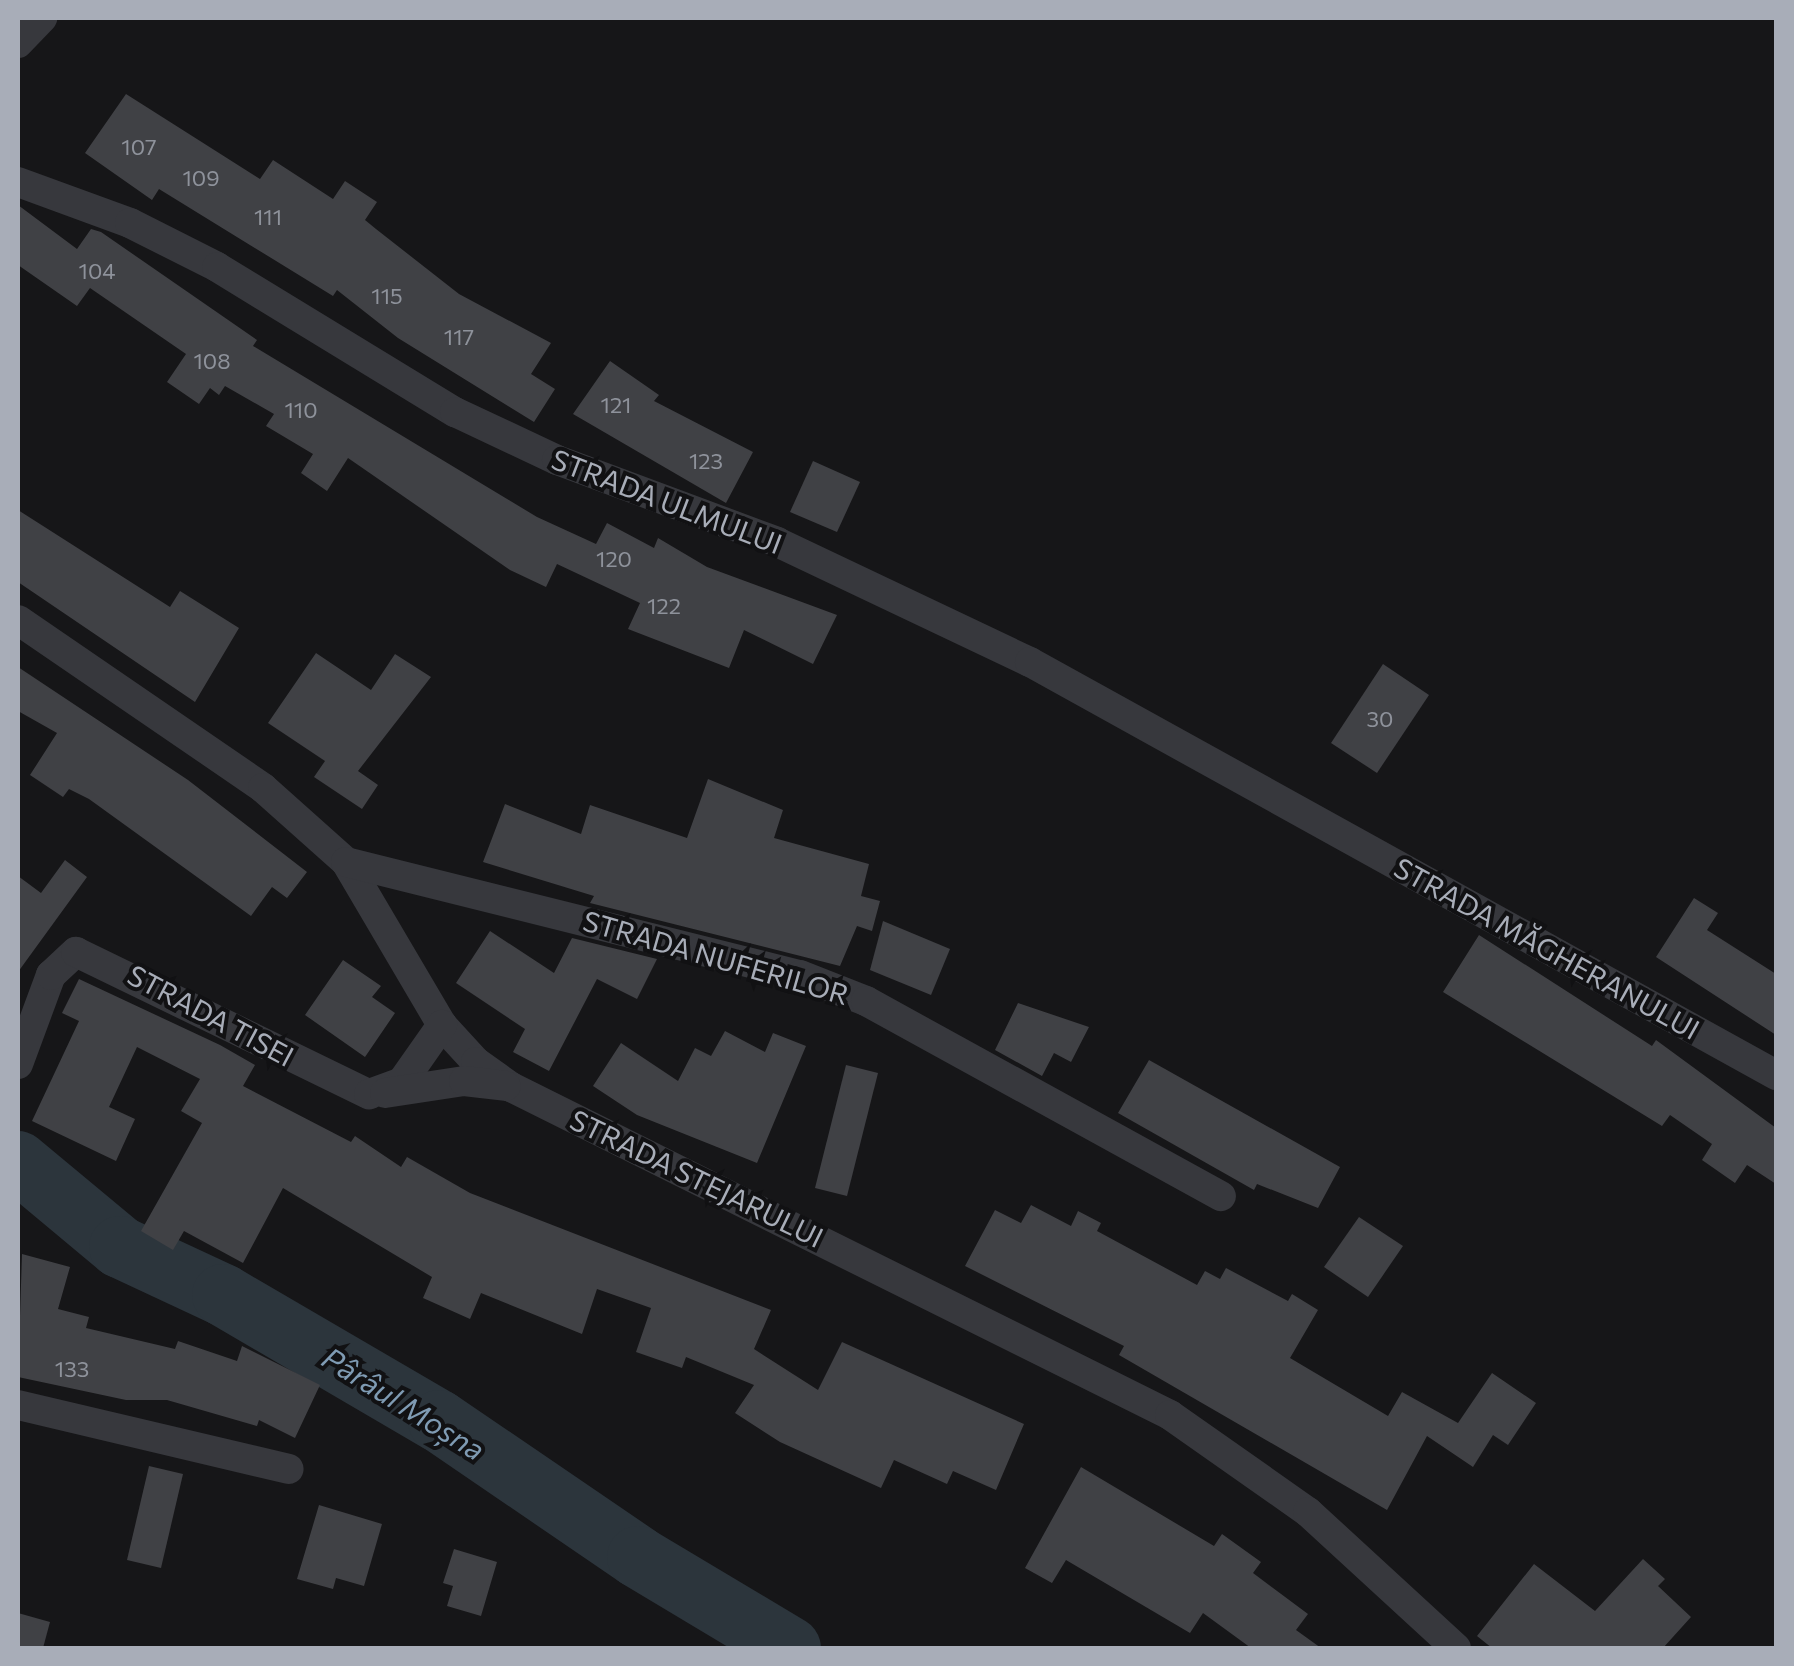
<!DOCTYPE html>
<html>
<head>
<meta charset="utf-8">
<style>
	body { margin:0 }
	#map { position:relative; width:1794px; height:1666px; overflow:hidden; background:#161618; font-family:Commissioner,sans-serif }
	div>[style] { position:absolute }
	.river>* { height:62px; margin:-31px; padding:0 31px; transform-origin:31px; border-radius:31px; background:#2c353c }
	.building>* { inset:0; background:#404145 }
	.minor>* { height:30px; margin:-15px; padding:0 15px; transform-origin:15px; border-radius:15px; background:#37383d }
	span { translate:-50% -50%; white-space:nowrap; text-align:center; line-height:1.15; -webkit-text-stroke:8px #111113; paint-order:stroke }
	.number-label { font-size:22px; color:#8e929b }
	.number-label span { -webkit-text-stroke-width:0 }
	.street-label { font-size:28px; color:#a8adb8 }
	.water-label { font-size:30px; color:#7f9bb3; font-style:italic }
	.frame { position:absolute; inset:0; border:20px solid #a8adb8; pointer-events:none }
</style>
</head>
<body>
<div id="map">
	<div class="river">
		<i style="left:18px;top:1162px;width:133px;rotate:39.8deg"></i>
		<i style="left:120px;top:1247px;width:114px;rotate:25deg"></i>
		<i style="left:223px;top:1295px;width:250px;rotate:30.3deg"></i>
		<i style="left:439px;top:1421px;width:241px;rotate:34.3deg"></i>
		<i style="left:638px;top:1557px;width:177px;rotate:30.9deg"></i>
	</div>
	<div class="building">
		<i style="clip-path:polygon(126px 94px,260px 179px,273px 160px,333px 199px,345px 181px,377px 202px,365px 220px,376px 229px,459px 294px,551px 343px,531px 374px,555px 389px,534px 422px,398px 338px,337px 290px,333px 296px,159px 189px,152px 200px,85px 153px)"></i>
		<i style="clip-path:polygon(18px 205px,77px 249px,91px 229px,101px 232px,257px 340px,253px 346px,537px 517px,596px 544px,607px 523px,654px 548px,658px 538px,707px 567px,837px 615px,813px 664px,744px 630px,729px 668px,628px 629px,640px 603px,557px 564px,546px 587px,510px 570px,348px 458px,327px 491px,301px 473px,313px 454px,266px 426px,274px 414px,225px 386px,219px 395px,210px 388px,199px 404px,167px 382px,186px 354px,90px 288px,77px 306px,18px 265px)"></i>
		<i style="clip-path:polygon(610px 361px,659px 395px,654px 401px,753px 452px,726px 503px,573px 414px)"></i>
		<i style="clip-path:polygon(813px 461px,860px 482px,837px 532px,790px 512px)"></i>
		<i style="clip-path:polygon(18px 510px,170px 607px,180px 591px,239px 628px,195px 702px,18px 582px)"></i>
		<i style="clip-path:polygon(316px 653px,371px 690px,395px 654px,431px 677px,358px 771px,378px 785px,362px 809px,314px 777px,325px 761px,268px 723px)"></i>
		<i style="clip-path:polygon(1383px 664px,1429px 695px,1377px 773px,1331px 743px)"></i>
		<i style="clip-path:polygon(18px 667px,188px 780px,307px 872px,287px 898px,272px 887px,251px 916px,89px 799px,69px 789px,63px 797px,30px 775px,57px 733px,18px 711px)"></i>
		<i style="clip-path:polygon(708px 779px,783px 810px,774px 838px,869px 864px,861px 896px,880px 901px,872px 931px,857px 926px,840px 966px,590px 903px,594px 896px,483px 862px,505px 804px,581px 834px,590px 805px,687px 838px)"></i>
		<i style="clip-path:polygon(65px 860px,87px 877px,18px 972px,18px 876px,41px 893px)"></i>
		<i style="clip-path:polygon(1694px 898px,1718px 913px,1707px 930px,1776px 974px,1776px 1035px,1656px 957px)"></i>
		<i style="clip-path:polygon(883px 921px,950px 949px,931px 995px,870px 970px)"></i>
		<i style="clip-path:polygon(490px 931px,554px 973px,572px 938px,657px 959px,637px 999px,597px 979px,549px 1071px,513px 1052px,525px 1029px,456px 983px)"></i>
		<i style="clip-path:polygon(1479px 935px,1652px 1046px,1656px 1040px,1776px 1128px,1776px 1184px,1747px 1165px,1735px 1183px,1702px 1160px,1712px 1144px,1670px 1115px,1662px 1126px,1443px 992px)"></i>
		<i style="clip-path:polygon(343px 960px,381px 986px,372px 997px,395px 1013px,365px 1057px,305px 1015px)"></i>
		<i style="clip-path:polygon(79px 979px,220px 1045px,255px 1065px,243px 1086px,351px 1142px,355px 1136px,401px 1167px,407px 1157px,470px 1193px,771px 1310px,754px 1349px,818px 1390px,842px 1342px,1024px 1424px,996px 1490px,953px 1471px,947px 1484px,894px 1460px,881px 1488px,780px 1442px,735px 1413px,754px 1385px,686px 1357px,682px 1368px,636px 1352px,651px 1308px,597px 1289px,582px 1334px,481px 1293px,470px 1319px,423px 1298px,432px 1277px,283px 1188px,243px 1263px,184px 1231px,173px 1250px,141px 1231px,202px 1123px,181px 1111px,200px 1079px,137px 1047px,109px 1107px,135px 1119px,116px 1161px,32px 1121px,79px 1021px,62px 1013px)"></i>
		<i style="clip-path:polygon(1018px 1003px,1089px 1027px,1071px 1062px,1054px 1053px,1042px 1076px,995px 1050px)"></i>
		<i style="clip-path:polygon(725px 1031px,765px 1052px,773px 1033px,806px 1046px,757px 1163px,637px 1115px,593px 1086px,621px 1043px,678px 1081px,695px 1048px,711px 1056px)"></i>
		<i style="clip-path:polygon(1149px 1060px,1340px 1167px,1318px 1208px,1257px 1184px,1254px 1190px,1118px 1113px)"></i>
		<i style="clip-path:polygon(846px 1065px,878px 1073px,847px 1196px,815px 1188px)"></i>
		<i style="clip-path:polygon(1031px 1205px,1071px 1226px,1078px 1211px,1101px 1223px,1097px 1231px,1197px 1285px,1205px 1271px,1220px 1279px,1226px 1268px,1288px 1301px,1292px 1294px,1318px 1310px,1290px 1358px,1388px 1416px,1402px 1392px,1458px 1423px,1492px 1373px,1536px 1403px,1508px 1445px,1493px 1435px,1473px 1467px,1427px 1436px,1387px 1510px,1119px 1355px,1124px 1346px,965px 1266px,995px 1210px,1021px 1223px)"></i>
		<i style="clip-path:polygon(1359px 1217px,1403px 1246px,1368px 1297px,1324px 1267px)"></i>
		<i style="clip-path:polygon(22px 1254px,70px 1267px,58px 1309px,89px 1317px,86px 1328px,175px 1349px,178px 1341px,237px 1361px,242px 1346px,320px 1385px,295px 1438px,259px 1420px,257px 1426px,167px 1400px,126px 1400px,18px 1377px)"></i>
		<i style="clip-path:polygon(149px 1466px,183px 1474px,161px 1568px,127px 1560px)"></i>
		<i style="clip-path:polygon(1081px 1467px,1214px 1546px,1222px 1534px,1261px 1562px,1253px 1573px,1308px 1614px,1296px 1630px,1321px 1648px,1251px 1648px,1203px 1613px,1190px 1633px,1066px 1560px,1052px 1583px,1025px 1568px)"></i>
		<i style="clip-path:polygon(319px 1505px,382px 1524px,364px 1586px,336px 1578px,333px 1589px,297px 1579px)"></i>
		<i style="clip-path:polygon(454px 1549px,497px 1562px,481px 1616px,447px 1606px,453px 1586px,443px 1583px)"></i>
		<i style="clip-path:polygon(1643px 1559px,1665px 1579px,1658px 1586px,1691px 1617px,1663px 1648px,1492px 1648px,1477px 1636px,1534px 1564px,1595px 1611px)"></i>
		<i style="clip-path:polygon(18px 1613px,50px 1622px,43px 1648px,18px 1648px)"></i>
	</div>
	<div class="minor">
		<i style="left:18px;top:43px;width:35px;rotate:-46deg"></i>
		<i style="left:18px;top:182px;width:119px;rotate:20.1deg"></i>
		<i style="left:130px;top:223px;width:97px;rotate:26.8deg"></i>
		<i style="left:217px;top:267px;width:279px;rotate:31.4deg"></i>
		<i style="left:455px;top:412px;width:113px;rotate:25.2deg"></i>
		<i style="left:557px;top:460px;width:235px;rotate:20.4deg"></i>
		<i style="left:777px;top:542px;width:280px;rotate:25.4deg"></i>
		<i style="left:1030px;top:662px;width:853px;rotate:28.97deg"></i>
		<i style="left:18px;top:620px;width:297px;rotate:34.4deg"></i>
		<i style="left:263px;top:788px;width:111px;rotate:41.7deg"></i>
		<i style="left:346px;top:862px;width:189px;rotate:59.5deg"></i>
		<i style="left:442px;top:1025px;width:50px;rotate:47.4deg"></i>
		<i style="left:476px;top:1062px;width:43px;rotate:35.5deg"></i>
		<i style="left:511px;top:1087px;width:736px;rotate:26.46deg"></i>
		<i style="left:1170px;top:1415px;width:169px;rotate:35.1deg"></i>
		<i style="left:1308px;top:1512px;width:201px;rotate:42.6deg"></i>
		<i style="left:346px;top:862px;width:468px;rotate:14deg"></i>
		<i style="left:800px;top:975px;width:71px;rotate:21.5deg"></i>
		<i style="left:866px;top:1001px;width:405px;rotate:28.8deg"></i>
		<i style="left:18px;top:1064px;width:95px;rotate:-69.7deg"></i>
		<i style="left:51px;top:975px;width:34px;rotate:-43deg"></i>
		<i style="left:76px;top:952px;width:326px;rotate:25.9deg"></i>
		<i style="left:369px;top:1094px;width:35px;rotate:-20deg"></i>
		<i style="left:402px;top:1082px;width:70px;rotate:-54.9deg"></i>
		<i style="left:385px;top:1093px;width:80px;rotate:-8.6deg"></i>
		<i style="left:464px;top:1081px;width:42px;rotate:6.8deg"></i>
		<i style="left:18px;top:1405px;width:278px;rotate:13.3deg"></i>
	</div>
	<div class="number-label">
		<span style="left:139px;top:147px">107</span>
		<span style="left:201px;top:178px">109</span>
		<span style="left:268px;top:217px">111</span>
		<span style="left:97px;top:271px">104</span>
		<span style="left:387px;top:296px">115</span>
		<span style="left:459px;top:337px">117</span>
		<span style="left:212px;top:361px">108</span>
		<span style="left:616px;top:405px">121</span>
		<span style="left:301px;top:410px">110</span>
		<span style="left:706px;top:461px">123</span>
		<span style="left:614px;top:559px">120</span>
		<span style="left:664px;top:606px">122</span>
		<span style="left:1380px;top:719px">30</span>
		<span style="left:72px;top:1369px">133</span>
	</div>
	<div class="street-label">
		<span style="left:667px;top:501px;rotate:21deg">STRADA ULMULUI</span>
		<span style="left:1547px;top:948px;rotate:29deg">STRADA MĂGHERANULUI</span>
		<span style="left:716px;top:957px;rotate:16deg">STRADA NUFERILOR</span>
		<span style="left:211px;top:1015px;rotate:28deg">STRADA TISEI</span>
		<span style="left:697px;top:1178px;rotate:26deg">STRADA STEJARULUI</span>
	</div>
	<div class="water-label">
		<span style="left:404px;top:1403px;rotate:32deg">Pârâul Moșna</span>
	</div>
	<div class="frame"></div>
</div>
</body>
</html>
